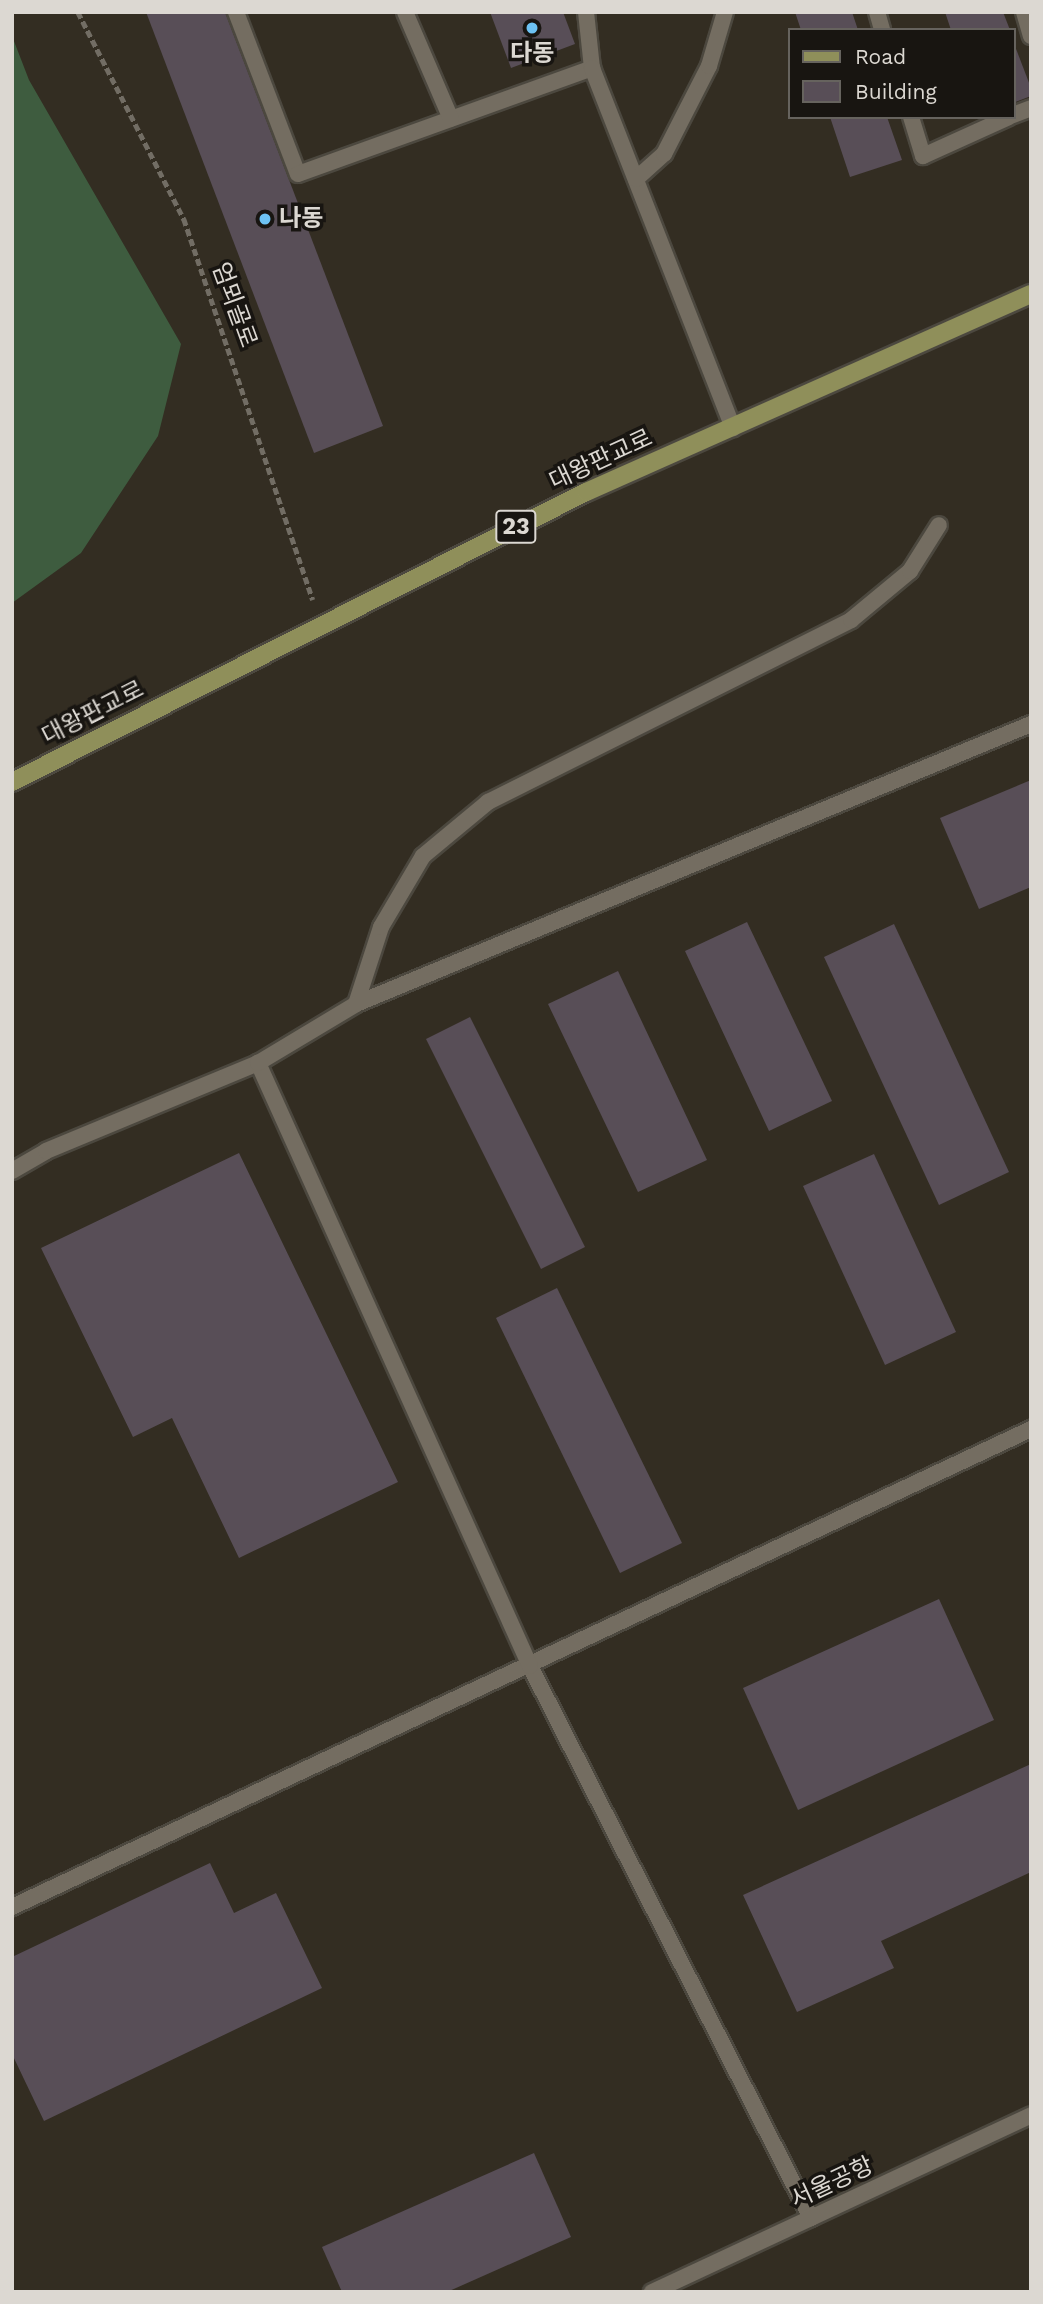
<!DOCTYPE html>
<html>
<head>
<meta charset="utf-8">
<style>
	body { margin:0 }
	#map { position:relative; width:1043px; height:2304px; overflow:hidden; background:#332d22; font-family:"Work Sans","Noto Sans KR",sans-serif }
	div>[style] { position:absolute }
	.forest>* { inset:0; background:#3e5c3f }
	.building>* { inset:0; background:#584e57 }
	.path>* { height:4.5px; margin-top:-2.25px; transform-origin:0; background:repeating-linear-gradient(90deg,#726d64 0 7px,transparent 0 10.5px) }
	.roads { filter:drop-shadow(2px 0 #4c483f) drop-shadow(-2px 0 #4c483f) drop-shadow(0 2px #4c483f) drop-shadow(0 -2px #4c483f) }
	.lane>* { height:16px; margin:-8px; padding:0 8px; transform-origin:8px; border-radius:8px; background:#746d61 }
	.primary>* { height:18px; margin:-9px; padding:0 9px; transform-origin:9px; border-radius:9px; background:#8f8f5a }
	.dots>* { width:19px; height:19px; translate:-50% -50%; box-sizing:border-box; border:4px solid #181511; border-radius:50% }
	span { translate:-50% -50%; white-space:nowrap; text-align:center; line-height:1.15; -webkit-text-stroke:7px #181511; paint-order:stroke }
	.shield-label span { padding:2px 5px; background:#181511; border:2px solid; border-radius:5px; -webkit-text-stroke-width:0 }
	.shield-label { font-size:23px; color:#dcd8d2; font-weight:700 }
	.poi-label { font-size:24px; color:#dcd8d2; font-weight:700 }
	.left { translate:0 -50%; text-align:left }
	.street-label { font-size:24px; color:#dcd8d2 }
	.frame { position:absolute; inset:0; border:14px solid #dcd8d2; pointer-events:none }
	.legend { position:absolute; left:788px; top:28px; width:228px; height:91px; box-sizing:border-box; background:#181511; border:2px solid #66635e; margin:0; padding:9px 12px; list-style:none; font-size:21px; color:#dcd8d2 }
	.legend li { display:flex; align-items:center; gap:14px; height:35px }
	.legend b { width:35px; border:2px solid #66635e }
</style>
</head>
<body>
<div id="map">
	<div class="forest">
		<i style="clip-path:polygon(12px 36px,29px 80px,181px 344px,158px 436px,81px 553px,12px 603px)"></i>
	</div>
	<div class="building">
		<i style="clip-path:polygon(146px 12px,225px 12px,383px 426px,314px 453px)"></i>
		<i style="clip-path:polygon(490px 12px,563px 12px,575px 44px,511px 68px)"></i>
		<i style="clip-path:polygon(795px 12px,852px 12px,858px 30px,801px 30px)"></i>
		<i style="clip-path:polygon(945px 12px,1003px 12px,1010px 30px,951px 30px)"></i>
		<i style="clip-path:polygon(1013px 41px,1031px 88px,1031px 96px,1013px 103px)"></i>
		<i style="clip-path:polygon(830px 117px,887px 117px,902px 160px,850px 177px)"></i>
		<i style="clip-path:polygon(1031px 780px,1031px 887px,979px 909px,940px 818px)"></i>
		<i style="clip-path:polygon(747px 922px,832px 1101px,769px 1131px,685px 951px)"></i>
		<i style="clip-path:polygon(894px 924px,1009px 1172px,939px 1205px,824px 957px)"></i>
		<i style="clip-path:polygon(618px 971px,707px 1160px,638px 1192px,548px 1004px)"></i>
		<i style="clip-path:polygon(470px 1017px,585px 1247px,541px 1269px,426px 1039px)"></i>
		<i style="clip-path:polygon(239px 1153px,398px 1482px,239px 1558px,172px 1418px,133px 1437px,41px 1248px)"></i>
		<i style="clip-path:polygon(874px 1154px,956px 1332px,885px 1365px,803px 1186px)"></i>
		<i style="clip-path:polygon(557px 1288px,682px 1543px,620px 1573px,496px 1318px)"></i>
		<i style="clip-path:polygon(939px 1599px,994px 1720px,798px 1810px,743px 1688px)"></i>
		<i style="clip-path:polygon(1031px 1764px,1031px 1872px,881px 1941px,894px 1968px,797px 2012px,743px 1895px)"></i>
		<i style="clip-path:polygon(210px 1863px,234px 1913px,276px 1893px,322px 1988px,44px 2121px,12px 2054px,12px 1957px)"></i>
		<i style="clip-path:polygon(534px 2153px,571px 2237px,447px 2292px,342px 2292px,322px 2247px)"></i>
	</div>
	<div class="path">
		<i style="left:78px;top:12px;width:233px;rotate:62.9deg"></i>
		<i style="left:184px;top:219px;width:402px;rotate:71.3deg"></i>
	</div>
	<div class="roads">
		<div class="lane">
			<i style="left:236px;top:12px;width:173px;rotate:69.1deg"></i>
			<i style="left:298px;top:174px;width:313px;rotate:-19.8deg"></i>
			<i style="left:405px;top:12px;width:116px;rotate:66.7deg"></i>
			<i style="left:586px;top:12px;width:56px;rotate:83.9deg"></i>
			<i style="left:592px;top:68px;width:387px;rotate:68.6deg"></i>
			<i style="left:877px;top:12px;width:19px;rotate:74deg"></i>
			<i style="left:1024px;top:12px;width:25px;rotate:74deg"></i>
			<i style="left:1013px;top:115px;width:19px;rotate:-21deg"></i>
			<i style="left:911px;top:117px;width:41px;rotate:72.9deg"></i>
			<i style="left:923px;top:156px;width:94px;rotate:-24.4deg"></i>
			<i style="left:636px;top:179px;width:38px;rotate:-42deg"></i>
			<i style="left:664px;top:154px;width:99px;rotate:-62.9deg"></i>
			<i style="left:709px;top:66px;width:56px;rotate:-73.5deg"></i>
			<i style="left:356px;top:1004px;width:81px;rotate:-72deg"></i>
			<i style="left:381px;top:927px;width:82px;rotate:-59.4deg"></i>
			<i style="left:423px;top:856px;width:85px;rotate:-39.7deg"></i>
			<i style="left:488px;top:802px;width:406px;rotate:-26.6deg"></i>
			<i style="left:851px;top:620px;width:77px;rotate:-39.7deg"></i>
			<i style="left:910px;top:571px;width:54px;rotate:-57.8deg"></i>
			<i style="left:12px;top:1171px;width:39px;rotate:-30deg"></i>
			<i style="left:46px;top:1151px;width:230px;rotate:-22.5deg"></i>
			<i style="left:12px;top:1907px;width:1126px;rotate:-25.13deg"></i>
			<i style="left:811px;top:2218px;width:619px;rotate:-116.98deg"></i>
			<i style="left:530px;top:1666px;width:662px;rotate:-114.28deg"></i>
			<i style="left:258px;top:1063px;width:114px;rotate:-31deg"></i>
			<i style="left:356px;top:1004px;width:731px;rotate:-22.53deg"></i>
			<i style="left:652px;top:2292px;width:418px;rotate:-25deg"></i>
		</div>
		<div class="primary">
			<i style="left:12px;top:782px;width:643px;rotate:-26.8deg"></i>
			<i style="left:586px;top:492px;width:487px;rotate:-24deg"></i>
		</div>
	</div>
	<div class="dots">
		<i style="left:532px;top:28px;background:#6dc2f3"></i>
		<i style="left:265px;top:219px;background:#6dc2f3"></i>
	</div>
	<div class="shield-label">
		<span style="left:516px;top:527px">23</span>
	</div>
	<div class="poi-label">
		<span style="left:532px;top:54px">다동</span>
		<span class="left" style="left:279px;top:219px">나동</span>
	</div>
	<div class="street-label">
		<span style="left:234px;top:305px;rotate:70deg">엄뫼골로</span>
		<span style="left:601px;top:460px;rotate:-25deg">대왕판교로</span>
		<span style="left:93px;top:713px;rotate:-27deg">대왕판교로</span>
		<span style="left:832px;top:2183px;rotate:-25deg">서울공항</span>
	</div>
	<div class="frame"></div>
	<ul class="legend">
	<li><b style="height:9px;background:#8f8f5a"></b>Road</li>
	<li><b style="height:19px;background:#584e57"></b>Building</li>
	</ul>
</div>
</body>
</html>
